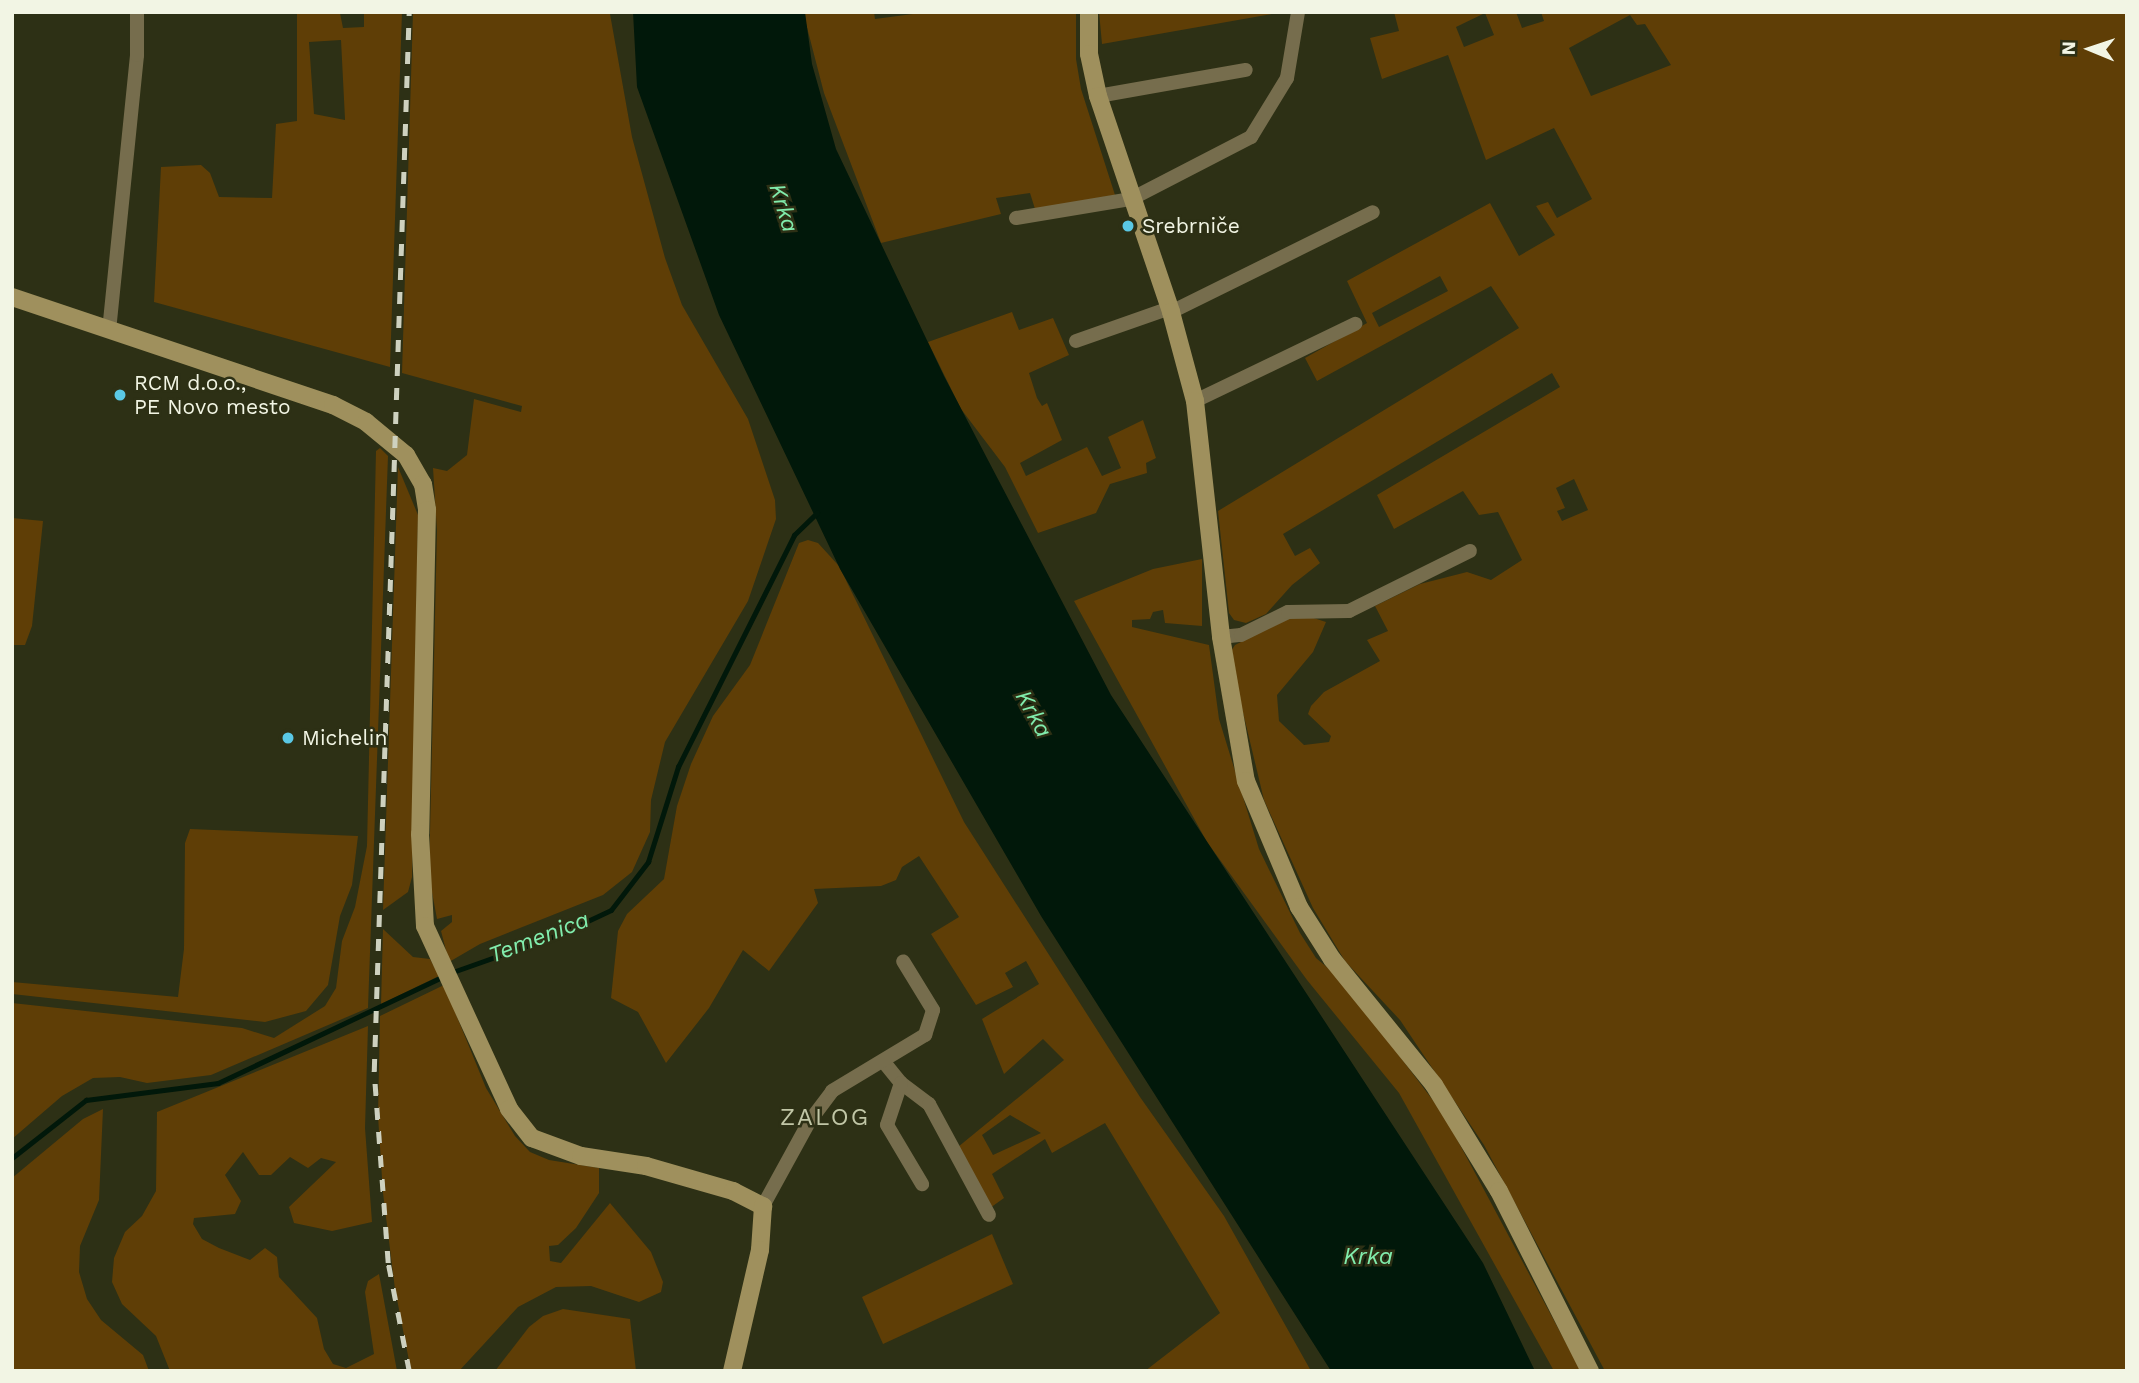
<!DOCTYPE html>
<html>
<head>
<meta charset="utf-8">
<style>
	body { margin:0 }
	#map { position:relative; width:2139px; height:1383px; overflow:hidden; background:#2d3015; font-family:"Work Sans",sans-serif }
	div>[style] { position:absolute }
	.green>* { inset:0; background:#5f3e06 }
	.water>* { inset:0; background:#01180a }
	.stream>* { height:4.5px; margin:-2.25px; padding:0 2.25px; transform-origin:2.25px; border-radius:2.25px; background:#01180a }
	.street>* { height:14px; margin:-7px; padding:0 7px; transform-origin:7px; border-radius:7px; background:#766d4d }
	.secondary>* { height:18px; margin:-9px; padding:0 9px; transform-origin:9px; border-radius:9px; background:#9f905d }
	.rail>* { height:4.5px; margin-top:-2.25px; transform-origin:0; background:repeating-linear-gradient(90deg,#ced1bf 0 12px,transparent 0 24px) }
	.dots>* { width:19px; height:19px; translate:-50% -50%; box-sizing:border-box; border:4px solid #2d3015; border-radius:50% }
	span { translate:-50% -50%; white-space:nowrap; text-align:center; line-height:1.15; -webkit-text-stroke:5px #2d3015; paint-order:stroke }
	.poi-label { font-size:21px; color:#f2f5e4 }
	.left { translate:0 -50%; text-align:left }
	.water-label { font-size:23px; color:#81edad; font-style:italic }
	.quarter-label { font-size:24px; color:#c1c6a6; letter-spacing:2px }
	.frame { position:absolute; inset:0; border:14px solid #f2f5e4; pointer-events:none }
	.north { position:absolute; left:2055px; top:14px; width:70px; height:70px; -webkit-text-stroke:5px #2d3015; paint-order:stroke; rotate:272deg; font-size:19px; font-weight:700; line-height:28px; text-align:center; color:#f2f5e4 }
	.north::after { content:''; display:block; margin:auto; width:24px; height:32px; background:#f2f5e4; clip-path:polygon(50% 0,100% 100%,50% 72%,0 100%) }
</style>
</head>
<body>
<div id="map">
	<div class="green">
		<i style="clip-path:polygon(evenodd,364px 12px,402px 12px,390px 367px,154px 302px,161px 167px,201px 165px,210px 173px,219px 197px,272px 198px,276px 124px,297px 121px,297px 14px,340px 13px,343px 28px,364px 27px,364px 12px,341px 40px,345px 119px,345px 120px,314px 114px,309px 42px,341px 40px)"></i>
		<i style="clip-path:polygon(413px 12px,610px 14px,632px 137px,665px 258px,682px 305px,748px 419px,775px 500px,776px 519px,748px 601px,665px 742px,651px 800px,650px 832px,632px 872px,603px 895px,480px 944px,449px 962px,441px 931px,452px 922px,452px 915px,437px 919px,429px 876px,437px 531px,433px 468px,447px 471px,467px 455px,474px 399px,521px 412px,522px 406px,402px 373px)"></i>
		<i style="clip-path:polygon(803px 12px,874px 12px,875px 19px,928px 12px,1076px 12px,1076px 59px,1081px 89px,1115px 195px,1035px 209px,1030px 193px,996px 198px,1001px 214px,881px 243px,824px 93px)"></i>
		<i style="clip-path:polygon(1099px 12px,1283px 12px,1102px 44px)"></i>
		<i style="clip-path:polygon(evenodd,1394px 12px,1516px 12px,1522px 28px,1544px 21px,1541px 12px,2127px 12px,2127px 1371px,1605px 1371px,1484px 1145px,1400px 1020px,1345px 961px,1313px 908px,1264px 800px,1229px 654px,1235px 645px,1298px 613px,1326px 622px,1313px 652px,1277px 695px,1279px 721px,1304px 745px,1329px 742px,1331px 736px,1308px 714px,1311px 706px,1324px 692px,1380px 661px,1367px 640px,1388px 631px,1375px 606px,1420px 584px,1467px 572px,1491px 580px,1522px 560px,1498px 512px,1479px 515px,1463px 491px,1394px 529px,1377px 495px,1560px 387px,1552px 373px,1283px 534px,1295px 556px,1310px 548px,1320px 563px,1292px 585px,1266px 614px,1246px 623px,1234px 620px,1229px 613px,1218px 511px,1519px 328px,1491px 286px,1317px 381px,1305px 358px,1367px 323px,1347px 281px,1490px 203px,1519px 256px,1555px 235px,1536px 206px,1548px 202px,1557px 218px,1592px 199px,1554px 128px,1486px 160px,1448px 55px,1382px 79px,1370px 38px,1399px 31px,1394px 12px,1485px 13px,1494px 35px,1464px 47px,1456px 27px,1485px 13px,1394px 12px,1630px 15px,1637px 25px,1645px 24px,1671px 65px,1591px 96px,1569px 48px,1630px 15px,1394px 12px,1440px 276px,1448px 291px,1379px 327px,1372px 313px,1440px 276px,1394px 12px,1574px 479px,1588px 510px,1562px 521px,1557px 511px,1565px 508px,1556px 488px,1574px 479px)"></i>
		<i style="clip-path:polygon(1012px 312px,1019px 330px,1053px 318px,1069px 355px,1029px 373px,1037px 398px,1042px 406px,1047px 403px,1062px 440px,1020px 463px,1026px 476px,1087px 447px,1102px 476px,1121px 468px,1108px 437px,1143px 420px,1156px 458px,1146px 463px,1147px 473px,1110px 484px,1096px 513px,1038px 533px,1005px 467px,961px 409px,928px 342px)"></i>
		<i style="clip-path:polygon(380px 448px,388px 456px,368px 1008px,211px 1075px,147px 1083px,120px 1077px,93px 1078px,62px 1096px,12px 1139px,12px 1003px,242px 1028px,274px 1038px,325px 1006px,336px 988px,342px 941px,355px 907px,367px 846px,376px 451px)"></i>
		<i style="clip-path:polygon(398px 467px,418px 515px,412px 877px,408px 892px,383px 910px)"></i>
		<i style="clip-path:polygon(12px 518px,43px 521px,32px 626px,25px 645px,12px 645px)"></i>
		<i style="clip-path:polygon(evenodd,808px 540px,818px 543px,839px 566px,964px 822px,1140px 1097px,1224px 1216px,1311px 1371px,1145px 1371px,1220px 1313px,1105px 1123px,1052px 1153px,1045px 1139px,992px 1174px,1004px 1198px,990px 1208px,958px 1147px,1064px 1060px,1043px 1039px,1004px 1074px,982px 1019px,1039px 984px,1026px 961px,1005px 973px,1013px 987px,976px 1005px,931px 934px,959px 917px,919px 856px,902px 867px,896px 880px,881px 886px,814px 889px,818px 903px,769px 971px,743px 950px,709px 1008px,666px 1063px,638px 1012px,611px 998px,618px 931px,627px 914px,664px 879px,677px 806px,691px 764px,713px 716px,750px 665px,799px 543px,808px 540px,1010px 1115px,1041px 1133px,993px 1155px,982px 1135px,1010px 1115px)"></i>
		<i style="clip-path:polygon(1202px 559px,1202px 626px,1165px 623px,1163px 610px,1153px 612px,1150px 619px,1132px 620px,1132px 627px,1209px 645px,1219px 719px,1259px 849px,1300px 933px,1316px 958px,1342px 980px,1444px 1115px,1581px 1371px,1554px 1371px,1399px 1093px,1307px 980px,1207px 842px,1074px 601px,1153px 569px)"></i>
		<i style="clip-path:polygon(190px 829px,358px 836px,352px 885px,340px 916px,328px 985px,306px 1011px,265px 1022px,12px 994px,12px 982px,178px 997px,184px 949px,185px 843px)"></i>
		<i style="clip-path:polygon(383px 929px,413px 957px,430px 959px,439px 976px,381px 1004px)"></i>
		<i style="clip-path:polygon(444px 985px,486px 1088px,515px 1136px,530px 1152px,549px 1160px,599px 1168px,599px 1193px,576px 1228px,558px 1245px,549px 1246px,550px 1261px,561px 1263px,610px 1203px,651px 1252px,663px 1282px,661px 1292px,639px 1302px,591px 1286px,556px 1287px,518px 1307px,459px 1371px,411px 1371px,395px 1289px,383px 1193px,378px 1116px,380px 1016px)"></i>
		<i style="clip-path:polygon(368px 1026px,365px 1128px,372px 1222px,332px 1231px,294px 1223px,289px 1207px,336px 1162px,321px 1158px,308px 1168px,290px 1157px,271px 1175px,259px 1175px,243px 1152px,225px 1175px,241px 1201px,235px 1214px,194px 1218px,193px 1224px,202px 1239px,219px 1248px,250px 1260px,265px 1248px,277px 1257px,279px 1277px,317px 1318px,324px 1349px,333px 1364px,346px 1368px,374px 1354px,365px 1292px,368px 1281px,379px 1274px,397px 1371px,170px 1371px,156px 1336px,122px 1304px,112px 1282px,114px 1258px,125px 1232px,142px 1216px,156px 1191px,157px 1112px)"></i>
		<i style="clip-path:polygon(103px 1109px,99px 1200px,80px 1246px,79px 1272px,87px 1299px,101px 1320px,143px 1355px,149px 1371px,12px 1371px,12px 1178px,83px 1119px)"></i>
		<i style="clip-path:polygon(992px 1234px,1013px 1284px,883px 1344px,862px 1297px)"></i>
		<i style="clip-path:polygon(563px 1309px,630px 1319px,636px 1371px,495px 1371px,529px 1327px,543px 1316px)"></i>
	</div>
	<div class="water">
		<i style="clip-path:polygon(633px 12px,805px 12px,812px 64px,836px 149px,944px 376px,1111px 695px,1483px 1263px,1535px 1371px,1331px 1371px,1041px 916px,840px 569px,719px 315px,637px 87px)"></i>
	</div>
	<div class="stream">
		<i style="left:450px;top:973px;width:117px;rotate:-19.5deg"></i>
		<i style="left:560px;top:934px;width:56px;rotate:-25.2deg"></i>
		<i style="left:611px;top:910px;width:61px;rotate:-52.4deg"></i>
		<i style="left:648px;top:862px;width:100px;rotate:-72.5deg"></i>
		<i style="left:678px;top:767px;width:259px;rotate:-63.4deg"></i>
		<i style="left:794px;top:535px;width:32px;rotate:-44deg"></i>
		<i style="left:12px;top:1158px;width:94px;rotate:-38.1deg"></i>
		<i style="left:86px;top:1100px;width:133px;rotate:-7.3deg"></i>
		<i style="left:218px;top:1083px;width:248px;rotate:-25.3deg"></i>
	</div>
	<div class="street">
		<i style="left:1098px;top:96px;width:150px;rotate:-10deg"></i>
		<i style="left:1016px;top:218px;width:117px;rotate:-9.4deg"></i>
		<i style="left:1131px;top:199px;width:135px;rotate:-27.3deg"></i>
		<i style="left:1251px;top:137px;width:69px;rotate:-58.6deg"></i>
		<i style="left:1287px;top:78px;width:67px;rotate:-80.5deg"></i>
		<i style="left:1171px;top:312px;width:225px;rotate:-26.3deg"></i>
		<i style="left:109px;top:331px;width:277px;rotate:-84.2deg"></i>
		<i style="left:137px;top:55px;width:43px;rotate:-90deg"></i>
		<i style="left:1076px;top:341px;width:100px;rotate:-19.3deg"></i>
		<i style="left:1195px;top:401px;width:178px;rotate:-25.7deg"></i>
		<i style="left:1221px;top:637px;width:20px;rotate:-6deg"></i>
		<i style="left:1241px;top:635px;width:52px;rotate:-26.1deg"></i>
		<i style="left:1288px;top:612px;width:61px;rotate:-0.9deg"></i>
		<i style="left:1349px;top:611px;width:135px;rotate:-26.4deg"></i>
		<i style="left:883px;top:1061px;width:28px;rotate:51deg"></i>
		<i style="left:901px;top:1083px;width:35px;rotate:37deg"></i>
		<i style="left:929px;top:1104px;width:126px;rotate:61.6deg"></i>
		<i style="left:901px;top:1083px;width:44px;rotate:108.4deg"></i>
		<i style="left:887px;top:1125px;width:69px;rotate:59.3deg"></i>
		<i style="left:763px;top:1206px;width:96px;rotate:-61.3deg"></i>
		<i style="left:809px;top:1122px;width:39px;rotate:-53deg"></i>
		<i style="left:832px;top:1091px;width:109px;rotate:-31.1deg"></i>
		<i style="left:925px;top:1035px;width:26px;rotate:-72deg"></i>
		<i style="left:933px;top:1010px;width:57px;rotate:-121.5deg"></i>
	</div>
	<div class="secondary">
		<i style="left:1089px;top:12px;width:42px;rotate:90deg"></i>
		<i style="left:1089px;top:54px;width:43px;rotate:77.9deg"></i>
		<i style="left:1098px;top:96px;width:228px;rotate:71.3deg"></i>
		<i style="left:1171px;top:312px;width:92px;rotate:74.9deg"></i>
		<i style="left:1195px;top:401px;width:237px;rotate:83.7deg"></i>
		<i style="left:1221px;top:637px;width:146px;rotate:80.2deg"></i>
		<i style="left:1246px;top:781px;width:137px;rotate:67.2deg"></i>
		<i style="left:1299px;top:907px;width:62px;rotate:57.6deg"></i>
		<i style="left:1332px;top:959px;width:162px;rotate:51deg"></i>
		<i style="left:1434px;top:1085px;width:124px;rotate:58.5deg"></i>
		<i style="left:1499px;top:1191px;width:202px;rotate:63.2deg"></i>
		<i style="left:12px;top:297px;width:339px;rotate:18.6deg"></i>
		<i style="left:333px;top:405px;width:37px;rotate:27deg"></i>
		<i style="left:366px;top:422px;width:52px;rotate:39.5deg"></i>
		<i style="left:406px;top:455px;width:34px;rotate:60deg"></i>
		<i style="left:423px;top:484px;width:26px;rotate:81deg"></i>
		<i style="left:427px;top:510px;width:324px;rotate:91.2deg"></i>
		<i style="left:420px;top:834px;width:92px;rotate:86.9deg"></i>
		<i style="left:425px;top:926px;width:201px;rotate:65.3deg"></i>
		<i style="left:509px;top:1109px;width:37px;rotate:52deg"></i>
		<i style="left:532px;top:1138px;width:52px;rotate:20.2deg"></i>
		<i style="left:581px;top:1156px;width:66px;rotate:8.7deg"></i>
		<i style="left:646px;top:1166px;width:91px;rotate:16deg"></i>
		<i style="left:733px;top:1191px;width:34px;rotate:27deg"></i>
		<i style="left:763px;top:1206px;width:44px;rotate:93.9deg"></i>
		<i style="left:760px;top:1250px;width:124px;rotate:103deg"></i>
	</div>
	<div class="rail">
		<i style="left:409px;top:1371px;width:110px;rotate:-101deg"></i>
		<i style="left:388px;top:1263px;width:193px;rotate:-94.2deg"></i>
		<i style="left:374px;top:1071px;width:1060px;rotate:-88.11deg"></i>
	</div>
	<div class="dots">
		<i style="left:1128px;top:226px;background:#5ac8e5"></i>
		<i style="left:120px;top:395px;background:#5ac8e5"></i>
		<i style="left:288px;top:738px;background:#5ac8e5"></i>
	</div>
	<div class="poi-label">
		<span class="left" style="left:1142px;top:226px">Srebrniče</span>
		<span class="left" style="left:134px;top:395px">RCM d.o.o.,<br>PE Novo mesto</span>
		<span class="left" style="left:302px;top:738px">Michelin</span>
	</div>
	<div class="water-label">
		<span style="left:783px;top:208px;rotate:73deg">Krka</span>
		<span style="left:1033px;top:714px;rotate:61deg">Krka</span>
		<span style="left:539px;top:938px;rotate:-21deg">Temenica</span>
		<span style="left:1368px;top:1257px">Krka</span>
	</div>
	<div class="quarter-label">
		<span style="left:825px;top:1118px">ZALOG</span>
	</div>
	<div class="frame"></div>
	<div class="north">N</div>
</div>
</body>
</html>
